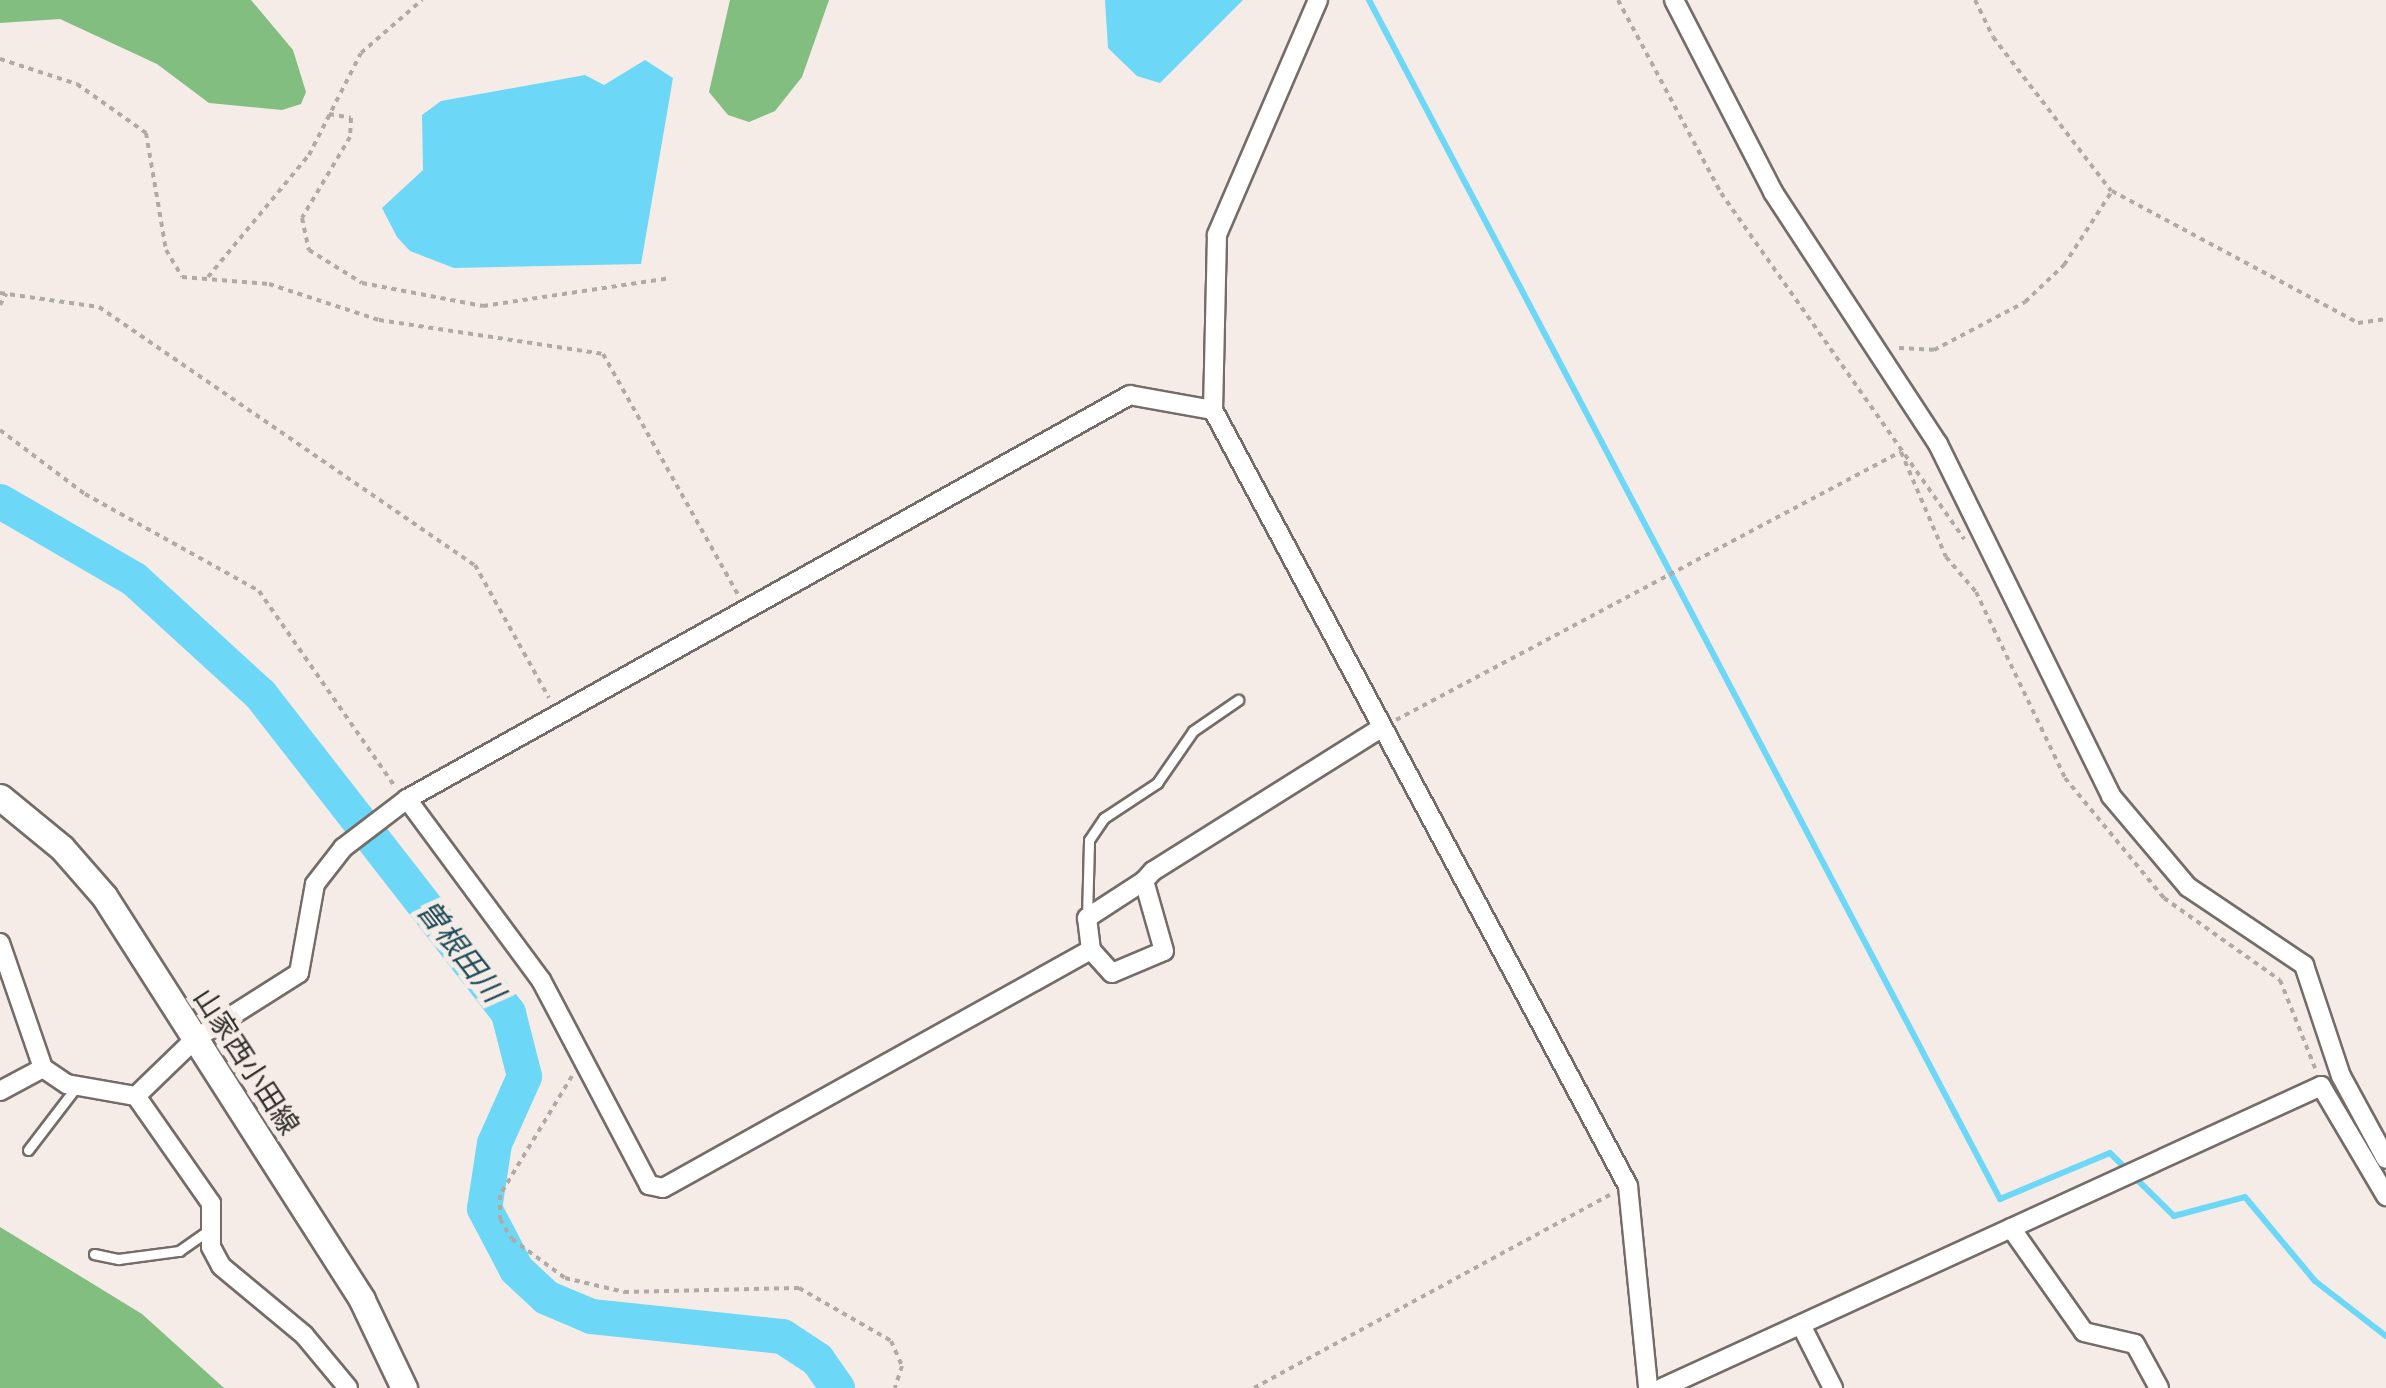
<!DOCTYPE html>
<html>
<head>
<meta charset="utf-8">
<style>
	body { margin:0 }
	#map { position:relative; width:2386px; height:1388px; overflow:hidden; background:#f5ece7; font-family:"Times New Roman","Noto Sans JP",serif }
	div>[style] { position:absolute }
	.forest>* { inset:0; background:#81be80 }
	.water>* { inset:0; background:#6cd7f6 }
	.stream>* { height:6px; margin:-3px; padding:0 3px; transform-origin:3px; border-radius:3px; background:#6cd7f6 }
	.river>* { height:35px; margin:-17.5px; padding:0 17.5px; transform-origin:17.5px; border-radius:17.5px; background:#6cd7f6 }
	.path>* { height:4px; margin-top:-2px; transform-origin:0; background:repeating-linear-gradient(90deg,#b0aaa6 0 5px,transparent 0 10px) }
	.roads { filter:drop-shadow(2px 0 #746c68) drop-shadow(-2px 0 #746c68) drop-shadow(0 2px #746c68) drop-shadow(0 -2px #746c68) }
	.lane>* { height:9px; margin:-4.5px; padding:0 4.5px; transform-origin:4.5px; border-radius:4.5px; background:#fff }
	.street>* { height:18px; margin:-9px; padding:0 9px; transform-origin:9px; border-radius:9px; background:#fff }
	.secondary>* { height:25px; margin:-12.5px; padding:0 12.5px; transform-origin:12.5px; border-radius:12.5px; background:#fff }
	span { translate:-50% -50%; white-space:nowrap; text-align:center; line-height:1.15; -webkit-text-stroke:10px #f5ece7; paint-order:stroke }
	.street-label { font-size:28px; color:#312e2c }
	.water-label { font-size:30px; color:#1c4b58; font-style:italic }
</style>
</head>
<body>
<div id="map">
	<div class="forest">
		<i style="clip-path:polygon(0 0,251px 0,293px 50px,306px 92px,301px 104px,282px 110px,209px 103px,157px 64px,60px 19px,0 23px)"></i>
		<i style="clip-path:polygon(730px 0,829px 0,802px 77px,775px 111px,749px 122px,728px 115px,709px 92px)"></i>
		<i style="clip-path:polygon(0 1227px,142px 1314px,224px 1388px,0 1388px)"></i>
	</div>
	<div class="water">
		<i style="clip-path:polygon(1105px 0,1243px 0,1160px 83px,1137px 76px,1108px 48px)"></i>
		<i style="clip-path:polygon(645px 60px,673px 78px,641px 264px,454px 268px,410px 251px,397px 237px,382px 208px,423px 170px,422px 115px,441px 101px,585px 75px,604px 85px)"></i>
	</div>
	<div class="stream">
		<i style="left:1369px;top:0;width:1355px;rotate:62.24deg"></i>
		<i style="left:2000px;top:1199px;width:119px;rotate:-22.7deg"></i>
		<i style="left:2110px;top:1153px;width:90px;rotate:44.5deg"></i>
		<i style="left:2174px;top:1216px;width:73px;rotate:-15deg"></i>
		<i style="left:2245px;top:1197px;width:109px;rotate:50.2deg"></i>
		<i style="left:2315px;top:1281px;width:90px;rotate:37.8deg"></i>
	</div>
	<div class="river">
		<i style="left:0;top:501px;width:155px;rotate:30.2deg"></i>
		<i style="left:134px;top:579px;width:171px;rotate:42.4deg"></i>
		<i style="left:260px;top:694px;width:404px;rotate:52.1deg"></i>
		<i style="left:508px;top:1013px;width:65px;rotate:75.7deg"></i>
		<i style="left:524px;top:1076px;width:73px;rotate:114.1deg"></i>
		<i style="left:494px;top:1143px;width:66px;rotate:98.7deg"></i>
		<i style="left:484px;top:1208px;width:69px;rotate:62.3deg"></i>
		<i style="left:516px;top:1269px;width:41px;rotate:43deg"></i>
		<i style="left:546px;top:1297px;width:49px;rotate:22.9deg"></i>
		<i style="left:591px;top:1316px;width:192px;rotate:6deg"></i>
		<i style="left:782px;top:1336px;width:42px;rotate:33.3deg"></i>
		<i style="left:817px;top:1359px;width:35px;rotate:55deg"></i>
	</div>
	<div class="path">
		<i style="left:1618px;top:0;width:219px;rotate:61.9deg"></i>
		<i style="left:1721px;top:193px;width:423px;rotate:54.9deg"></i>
		<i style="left:1975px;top:0;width:41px;rotate:64.1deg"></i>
		<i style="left:1993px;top:37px;width:194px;rotate:52.5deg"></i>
		<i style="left:0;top:59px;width:81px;rotate:18deg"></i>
		<i style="left:77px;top:84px;width:85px;rotate:35.4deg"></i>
		<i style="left:146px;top:133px;width:119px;rotate:80.3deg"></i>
		<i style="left:166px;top:250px;width:31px;rotate:59deg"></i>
		<i style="left:182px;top:277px;width:87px;rotate:4.6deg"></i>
		<i style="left:269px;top:284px;width:116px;rotate:18.1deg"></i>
		<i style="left:379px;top:320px;width:227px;rotate:8.6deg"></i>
		<i style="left:603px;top:354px;width:276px;rotate:60.7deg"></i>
		<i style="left:329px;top:114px;width:22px;rotate:10deg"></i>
		<i style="left:351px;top:118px;width:19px;rotate:93deg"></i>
		<i style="left:350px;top:137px;width:94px;rotate:120.7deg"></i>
		<i style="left:302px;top:218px;width:33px;rotate:78deg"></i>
		<i style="left:309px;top:250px;width:62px;rotate:31.9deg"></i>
		<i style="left:362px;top:283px;width:123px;rotate:10.8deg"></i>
		<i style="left:483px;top:306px;width:190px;rotate:-8.5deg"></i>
		<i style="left:208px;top:277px;width:158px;rotate:-50.4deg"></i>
		<i style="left:309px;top:155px;width:114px;rotate:-63deg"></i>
		<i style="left:361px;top:53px;width:81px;rotate:-41deg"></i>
		<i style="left:0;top:293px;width:100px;rotate:8deg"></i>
		<i style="left:99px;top:307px;width:456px;rotate:34.5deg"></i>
		<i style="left:475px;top:565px;width:152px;rotate:60.9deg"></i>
		<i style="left:0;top:305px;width:13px;rotate:-61deg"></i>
		<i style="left:1899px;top:348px;width:35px;rotate:3deg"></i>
		<i style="left:1934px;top:350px;width:103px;rotate:-27.8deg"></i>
		<i style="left:2025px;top:302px;width:54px;rotate:-43.5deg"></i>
		<i style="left:2064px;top:265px;width:88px;rotate:-57deg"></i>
		<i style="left:2112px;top:191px;width:279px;rotate:28.2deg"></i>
		<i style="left:2358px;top:323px;width:28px;rotate:-8deg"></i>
		<i style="left:0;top:430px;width:106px;rotate:37deg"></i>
		<i style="left:85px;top:494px;width:199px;rotate:29.1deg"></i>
		<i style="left:259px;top:591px;width:239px;rotate:55.2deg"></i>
		<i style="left:1901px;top:452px;width:114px;rotate:66.8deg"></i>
		<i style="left:1946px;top:557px;width:46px;rotate:49.4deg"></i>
		<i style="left:1976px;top:592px;width:206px;rotate:64.4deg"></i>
		<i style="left:2065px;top:778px;width:156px;rotate:50.5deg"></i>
		<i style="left:2164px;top:898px;width:142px;rotate:35.3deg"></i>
		<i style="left:2280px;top:980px;width:95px;rotate:68.3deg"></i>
		<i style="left:1396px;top:720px;width:571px;rotate:-28deg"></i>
		<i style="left:572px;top:1076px;width:139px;rotate:121.2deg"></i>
		<i style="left:500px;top:1195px;width:24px;rotate:90deg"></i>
		<i style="left:500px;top:1219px;width:23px;rotate:59deg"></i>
		<i style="left:512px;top:1239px;width:66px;rotate:36.3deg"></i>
		<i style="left:565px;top:1278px;width:61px;rotate:13.3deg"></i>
		<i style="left:624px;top:1292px;width:175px;rotate:-1.3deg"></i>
		<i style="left:799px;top:1288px;width:106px;rotate:29.9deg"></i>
		<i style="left:891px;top:1341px;width:27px;rotate:66deg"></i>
		<i style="left:902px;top:1366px;width:23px;rotate:108deg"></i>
		<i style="left:1254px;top:1388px;width:405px;rotate:-28.5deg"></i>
	</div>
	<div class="roads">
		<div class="lane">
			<i style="left:1087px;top:918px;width:78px;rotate:-88.5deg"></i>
			<i style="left:1089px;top:840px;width:27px;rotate:-56deg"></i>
			<i style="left:1104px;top:818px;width:64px;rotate:-33.4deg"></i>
			<i style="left:1157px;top:783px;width:63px;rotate:-55.3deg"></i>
			<i style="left:1193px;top:731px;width:55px;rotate:-34.6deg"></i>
			<i style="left:28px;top:1150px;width:81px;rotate:-52.6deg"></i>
			<i style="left:94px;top:1254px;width:25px;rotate:12deg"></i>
			<i style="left:118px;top:1259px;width:62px;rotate:-7.5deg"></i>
			<i style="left:179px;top:1251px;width:37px;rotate:-35deg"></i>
		</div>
		<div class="street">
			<i style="left:1318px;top:0;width:256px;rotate:113.3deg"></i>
			<i style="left:1217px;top:235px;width:175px;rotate:91.3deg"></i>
			<i style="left:1213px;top:410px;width:880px;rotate:61.86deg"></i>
			<i style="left:1628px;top:1186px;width:203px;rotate:84.3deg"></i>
			<i style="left:1674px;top:0;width:216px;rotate:62.7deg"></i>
			<i style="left:1773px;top:192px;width:301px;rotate:56.8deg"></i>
			<i style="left:1938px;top:444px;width:392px;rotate:63.8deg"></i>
			<i style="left:2111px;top:796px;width:119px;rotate:49.8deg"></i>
			<i style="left:2188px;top:887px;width:140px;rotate:33.9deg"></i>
			<i style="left:2304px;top:965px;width:117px;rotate:71.6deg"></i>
			<i style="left:2341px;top:1076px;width:94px;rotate:61.5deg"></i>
			<i style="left:1213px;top:410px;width:84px;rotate:-169.8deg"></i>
			<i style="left:1130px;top:395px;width:828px;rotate:150.8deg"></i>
			<i style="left:407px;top:799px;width:225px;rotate:53.5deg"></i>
			<i style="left:541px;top:980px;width:232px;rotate:62.2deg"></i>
			<i style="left:649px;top:1185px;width:14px;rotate:12deg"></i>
			<i style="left:663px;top:1188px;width:490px;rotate:-29.1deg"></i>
			<i style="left:1091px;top:950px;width:31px;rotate:48deg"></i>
			<i style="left:1112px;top:973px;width:56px;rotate:-22.9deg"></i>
			<i style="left:1164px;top:951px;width:73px;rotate:-105.9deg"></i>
			<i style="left:1144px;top:881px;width:13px;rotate:-48deg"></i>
			<i style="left:1153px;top:871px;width:267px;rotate:-32.1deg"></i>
			<i style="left:0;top:943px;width:132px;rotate:71deg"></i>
			<i style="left:43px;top:1068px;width:29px;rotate:34deg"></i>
			<i style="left:67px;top:1084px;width:70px;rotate:9.9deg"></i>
			<i style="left:136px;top:1096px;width:131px;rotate:55deg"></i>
			<i style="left:211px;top:1203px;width:44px;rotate:90deg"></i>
			<i style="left:211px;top:1247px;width:21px;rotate:62deg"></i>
			<i style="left:221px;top:1266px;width:108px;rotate:39.7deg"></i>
			<i style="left:304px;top:1335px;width:69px;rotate:50.3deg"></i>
			<i style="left:1091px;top:950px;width:32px;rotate:-97deg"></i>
			<i style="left:1087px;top:918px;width:68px;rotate:-33deg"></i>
			<i style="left:0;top:1091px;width:49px;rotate:-28.1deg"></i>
			<i style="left:136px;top:1096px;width:82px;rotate:-44deg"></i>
			<i style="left:195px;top:1039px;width:123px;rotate:-32.4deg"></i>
			<i style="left:299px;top:973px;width:90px;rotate:-79.8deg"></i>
			<i style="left:315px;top:884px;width:46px;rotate:-52.1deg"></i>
			<i style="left:343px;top:848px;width:81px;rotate:-37.4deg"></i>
			<i style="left:2011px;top:1228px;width:127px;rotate:54.9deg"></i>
			<i style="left:2084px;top:1332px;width:52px;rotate:13.2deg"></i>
			<i style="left:2135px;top:1344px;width:50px;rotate:61.4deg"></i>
			<i style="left:1801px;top:1325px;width:71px;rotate:63.1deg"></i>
			<i style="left:1662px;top:1388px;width:725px;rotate:-24.62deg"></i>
			<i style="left:2321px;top:1086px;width:128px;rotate:59.4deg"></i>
		</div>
		<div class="secondary">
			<i style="left:0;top:797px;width:80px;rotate:39.4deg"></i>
			<i style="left:62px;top:848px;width:64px;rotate:48.8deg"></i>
			<i style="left:104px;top:896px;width:479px;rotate:57.4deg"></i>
			<i style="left:362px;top:1300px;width:98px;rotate:64.5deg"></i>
		</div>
	</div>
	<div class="street-label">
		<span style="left:246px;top:1062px;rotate:57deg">山家西小田線</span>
	</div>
	<div class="water-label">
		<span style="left:460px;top:951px;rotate:52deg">曽根田川</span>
	</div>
</div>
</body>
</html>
